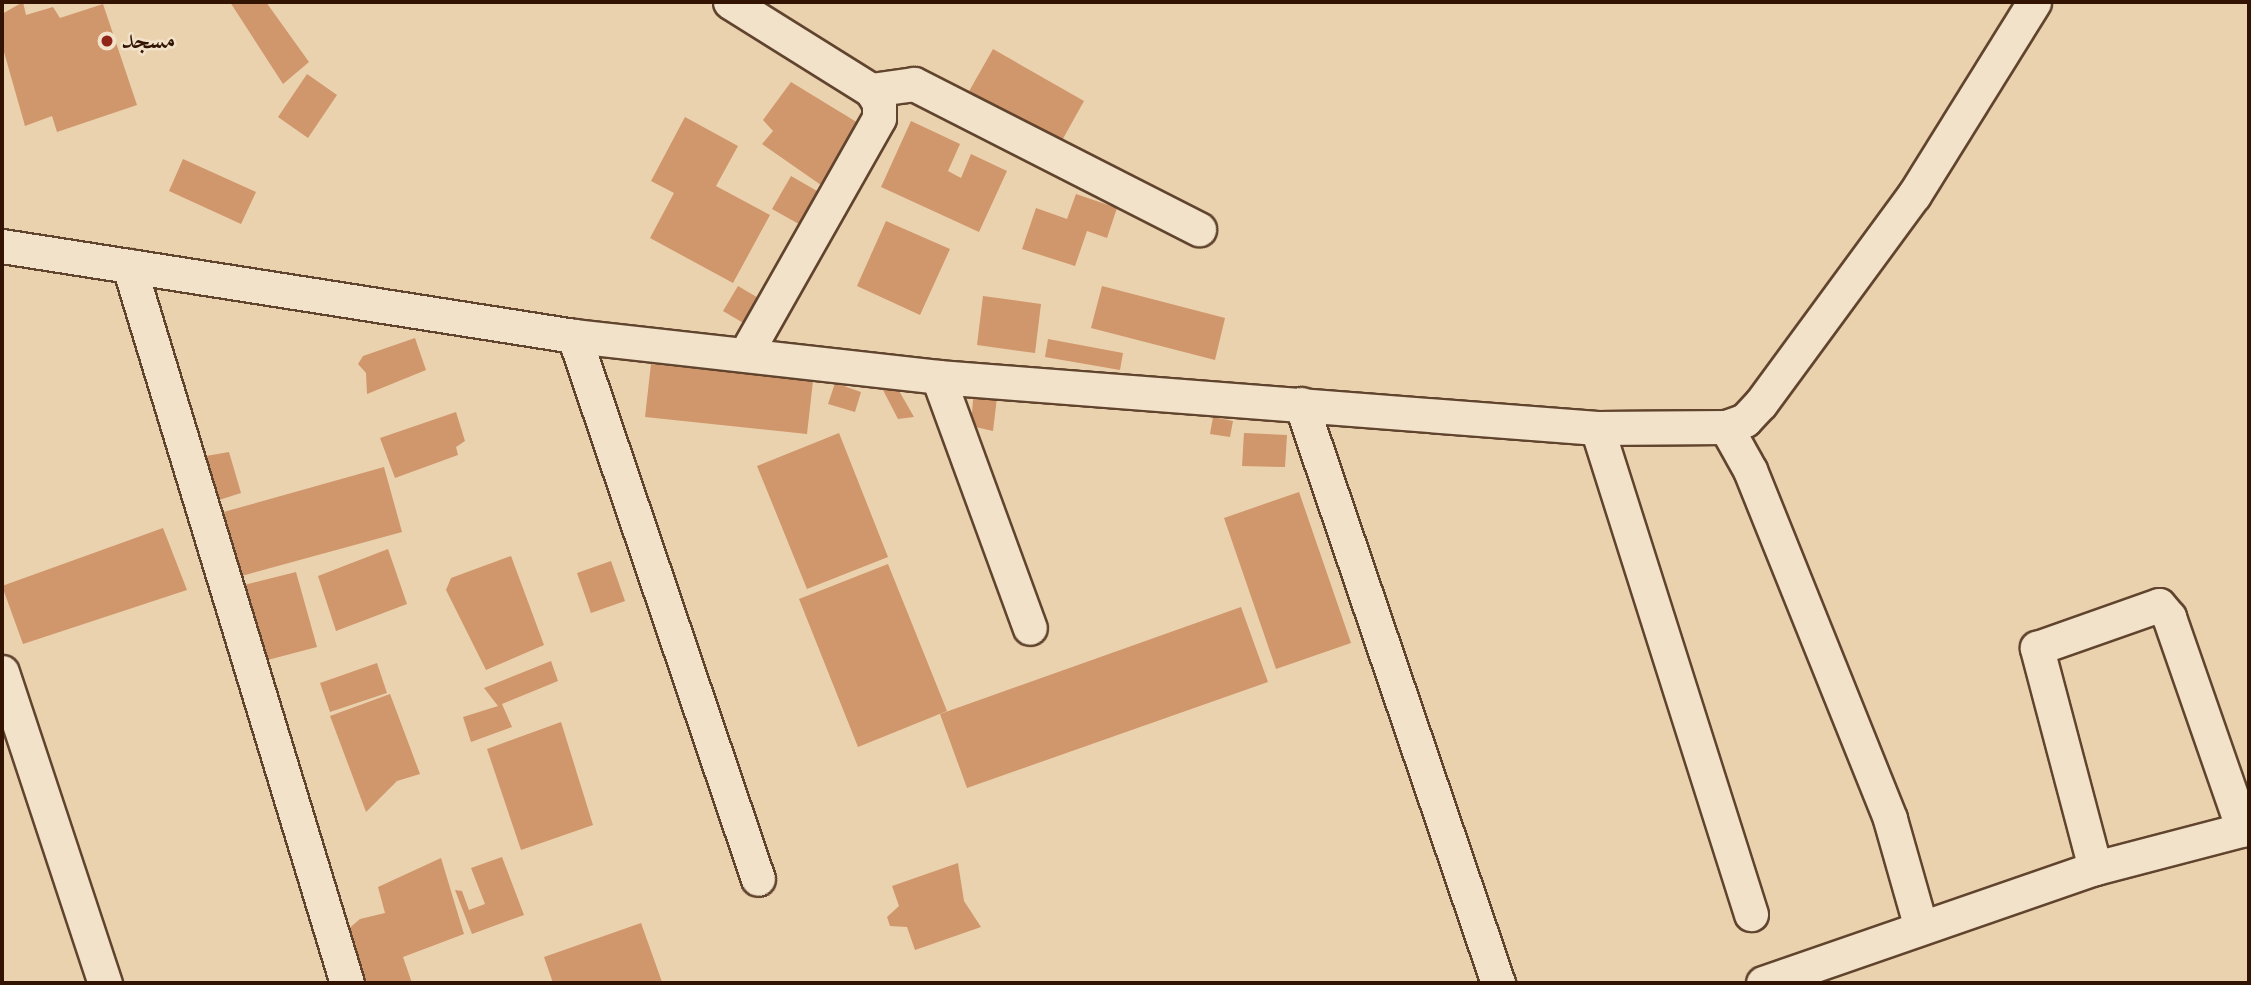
<!DOCTYPE html>
<html>
<head>
<meta charset="utf-8">
<style>
	body { margin:0 }
	#map { position:relative; width:2251px; height:985px; overflow:hidden; background:#ebd2ae; font-family:Vollkorn,Amiri,serif }
	div>[style] { position:absolute }
	.building>* { inset:0; background:#d0966c }
	.roads { filter:drop-shadow(2px 0 #61442e) drop-shadow(-2px 0 #61442e) drop-shadow(0 2px #61442e) drop-shadow(0 -2px #61442e) }
	.minor>* { height:33px; margin:-16.5px; padding:0 16.5px; transform-origin:16.5px; border-radius:16.5px; background:#f2e2ca }
	.dots>* { width:19px; height:19px; translate:-50% -50%; box-sizing:border-box; border:4px solid #f2e2ca; border-radius:50% }
	span { translate:-50% -50%; white-space:nowrap; text-align:center; line-height:1.15; -webkit-text-stroke:5px #f2e2ca; paint-order:stroke }
	.poi-label { font-size:28px; color:#331403 }
	.left { translate:0 -50%; text-align:left }
	.frame { position:absolute; inset:0; border:4px solid #331403; pointer-events:none }
</style>
</head>
<body>
<div id="map">
	<div class="building">
		<i style="clip-path:polygon(23px 2px,26px 15px,53px 7px,60px 18px,103px 4px,137px 105px,57px 132px,52px 116px,25px 126px,2px 45px,2px 14px)"></i>
		<i style="clip-path:polygon(230px 2px,266px 2px,309px 62px,283px 84px)"></i>
		<i style="clip-path:polygon(993px 49px,1084px 101px,1055px 153px,963px 102px)"></i>
		<i style="clip-path:polygon(307px 74px,337px 95px,308px 138px,278px 117px)"></i>
		<i style="clip-path:polygon(791px 82px,868px 129px,831px 192px,762px 144px,773px 131px,763px 120px)"></i>
		<i style="clip-path:polygon(685px 117px,738px 146px,716px 186px,770px 215px,733px 283px,650px 238px,674px 193px,651px 181px)"></i>
		<i style="clip-path:polygon(911px 121px,960px 144px,948px 171px,961px 178px,971px 154px,1007px 171px,979px 232px,881px 187px)"></i>
		<i style="clip-path:polygon(183px 159px,256px 192px,241px 224px,169px 191px)"></i>
		<i style="clip-path:polygon(791px 176px,824px 195px,806px 228px,772px 209px)"></i>
		<i style="clip-path:polygon(1076px 194px,1117px 208px,1107px 238px,1087px 231px,1075px 266px,1022px 249px,1036px 208px,1067px 219px)"></i>
		<i style="clip-path:polygon(886px 221px,950px 249px,920px 315px,857px 286px)"></i>
		<i style="clip-path:polygon(738px 286px,760px 299px,745px 324px,723px 311px)"></i>
		<i style="clip-path:polygon(1102px 286px,1225px 318px,1215px 360px,1091px 328px)"></i>
		<i style="clip-path:polygon(983px 296px,1041px 304px,1035px 353px,977px 345px)"></i>
		<i style="clip-path:polygon(415px 338px,426px 370px,367px 394px,366px 373px,358px 364px,363px 356px)"></i>
		<i style="clip-path:polygon(1048px 339px,1123px 353px,1120px 370px,1045px 357px)"></i>
		<i style="clip-path:polygon(651px 364px,813px 381px,807px 434px,645px 417px)"></i>
		<i style="clip-path:polygon(835px 383px,861px 392px,855px 412px,828px 404px)"></i>
		<i style="clip-path:polygon(974px 387px,998px 389px,993px 431px,971px 426px)"></i>
		<i style="clip-path:polygon(898px 389px,914px 417px,898px 419px,883px 390px)"></i>
		<i style="clip-path:polygon(456px 412px,465px 441px,456px 447px,458px 455px,395px 478px,380px 438px)"></i>
		<i style="clip-path:polygon(1213px 417px,1233px 421px,1230px 437px,1210px 434px)"></i>
		<i style="clip-path:polygon(839px 433px,888px 557px,807px 589px,757px 466px)"></i>
		<i style="clip-path:polygon(1244px 433px,1287px 435px,1285px 467px,1242px 466px)"></i>
		<i style="clip-path:polygon(229px 452px,241px 493px,219px 500px,206px 456px)"></i>
		<i style="clip-path:polygon(384px 467px,402px 532px,238px 577px,220px 513px)"></i>
		<i style="clip-path:polygon(1299px 492px,1351px 643px,1276px 669px,1224px 518px)"></i>
		<i style="clip-path:polygon(163px 528px,187px 590px,23px 644px,2px 586px)"></i>
		<i style="clip-path:polygon(388px 549px,407px 604px,336px 631px,318px 576px)"></i>
		<i style="clip-path:polygon(511px 556px,544px 645px,486px 670px,446px 590px,451px 578px)"></i>
		<i style="clip-path:polygon(611px 561px,625px 601px,591px 613px,577px 573px)"></i>
		<i style="clip-path:polygon(888px 564px,947px 711px,858px 747px,799px 599px)"></i>
		<i style="clip-path:polygon(296px 572px,317px 647px,260px 662px,240px 586px)"></i>
		<i style="clip-path:polygon(1241px 607px,1268px 682px,967px 788px,940px 714px)"></i>
		<i style="clip-path:polygon(551px 661px,558px 681px,502px 704px,512px 727px,471px 742px,463px 717px,498px 706px,484px 688px)"></i>
		<i style="clip-path:polygon(377px 663px,387px 693px,330px 712px,320px 683px)"></i>
		<i style="clip-path:polygon(390px 694px,420px 774px,397px 781px,366px 812px,330px 716px)"></i>
		<i style="clip-path:polygon(561px 722px,593px 825px,521px 850px,487px 749px)"></i>
		<i style="clip-path:polygon(502px 857px,524px 915px,472px 934px,455px 890px,462px 891px,469px 910px,485px 904px,471px 868px)"></i>
		<i style="clip-path:polygon(441px 858px,464px 934px,403px 957px,412px 983px,360px 983px,340px 936px,360px 919px,385px 913px,378px 887px)"></i>
		<i style="clip-path:polygon(958px 863px,964px 901px,981px 927px,915px 950px,907px 927px,890px 926px,887px 917px,899px 906px,892px 886px)"></i>
		<i style="clip-path:polygon(641px 923px,662px 982px,553px 983px,544px 957px)"></i>
	</div>
	<div class="roads">
		<div class="minor">
			<i style="left:730px;top:2px;width:166px;rotate:32deg"></i>
			<i style="left:871px;top:90px;width:15px;rotate:58deg"></i>
			<i style="left:879px;top:103px;width:15px;rotate:90deg"></i>
			<i style="left:879px;top:118px;width:272px;rotate:119.5deg"></i>
			<i style="left:871px;top:90px;width:43px;rotate:-7.9deg"></i>
			<i style="left:914px;top:84px;width:320px;rotate:27deg"></i>
			<i style="left:2px;top:246px;width:579px;rotate:8.94deg"></i>
			<i style="left:574px;top:336px;width:366px;rotate:6.4deg"></i>
			<i style="left:938px;top:377px;width:661px;rotate:4.43deg"></i>
			<i style="left:1597px;top:428px;width:129px;rotate:-0.4deg"></i>
			<i style="left:1726px;top:427px;width:20px;rotate:-20deg"></i>
			<i style="left:1745px;top:420px;width:23px;rotate:-47deg"></i>
			<i style="left:1761px;top:403px;width:258px;rotate:-53.7deg"></i>
			<i style="left:1914px;top:195px;width:227px;rotate:-58.1deg"></i>
			<i style="left:129px;top:266px;width:749px;rotate:73.09deg"></i>
			<i style="left:574px;top:336px;width:573px;rotate:71.28deg"></i>
			<i style="left:938px;top:377px;width:267px;rotate:69.9deg"></i>
			<i style="left:1301px;top:404px;width:612px;rotate:71.21deg"></i>
			<i style="left:1726px;top:427px;width:49px;rotate:60.8deg"></i>
			<i style="left:1750px;top:470px;width:376px;rotate:68.1deg"></i>
			<i style="left:1890px;top:819px;width:113px;rotate:74.1deg"></i>
			<i style="left:1597px;top:428px;width:510px;rotate:72.42deg"></i>
			<i style="left:2px;top:672px;width:328px;rotate:71.7deg"></i>
			<i style="left:2095px;top:868px;width:228px;rotate:-104.8deg"></i>
			<i style="left:2037px;top:648px;width:129px;rotate:-19.4deg"></i>
			<i style="left:2159px;top:605px;width:16px;rotate:50deg"></i>
			<i style="left:2169px;top:617px;width:225px;rotate:70.8deg"></i>
			<i style="left:1763px;top:983px;width:351px;rotate:-19.1deg"></i>
			<i style="left:2095px;top:868px;width:159px;rotate:-14.6deg"></i>
		</div>
	</div>
	<div class="dots">
		<i style="left:107px;top:41px;background:#8f2418"></i>
	</div>
	<div class="poi-label">
		<span class="left" style="left:121px;top:41px">مسجد</span>
	</div>
	<div class="frame"></div>
</div>
</body>
</html>
